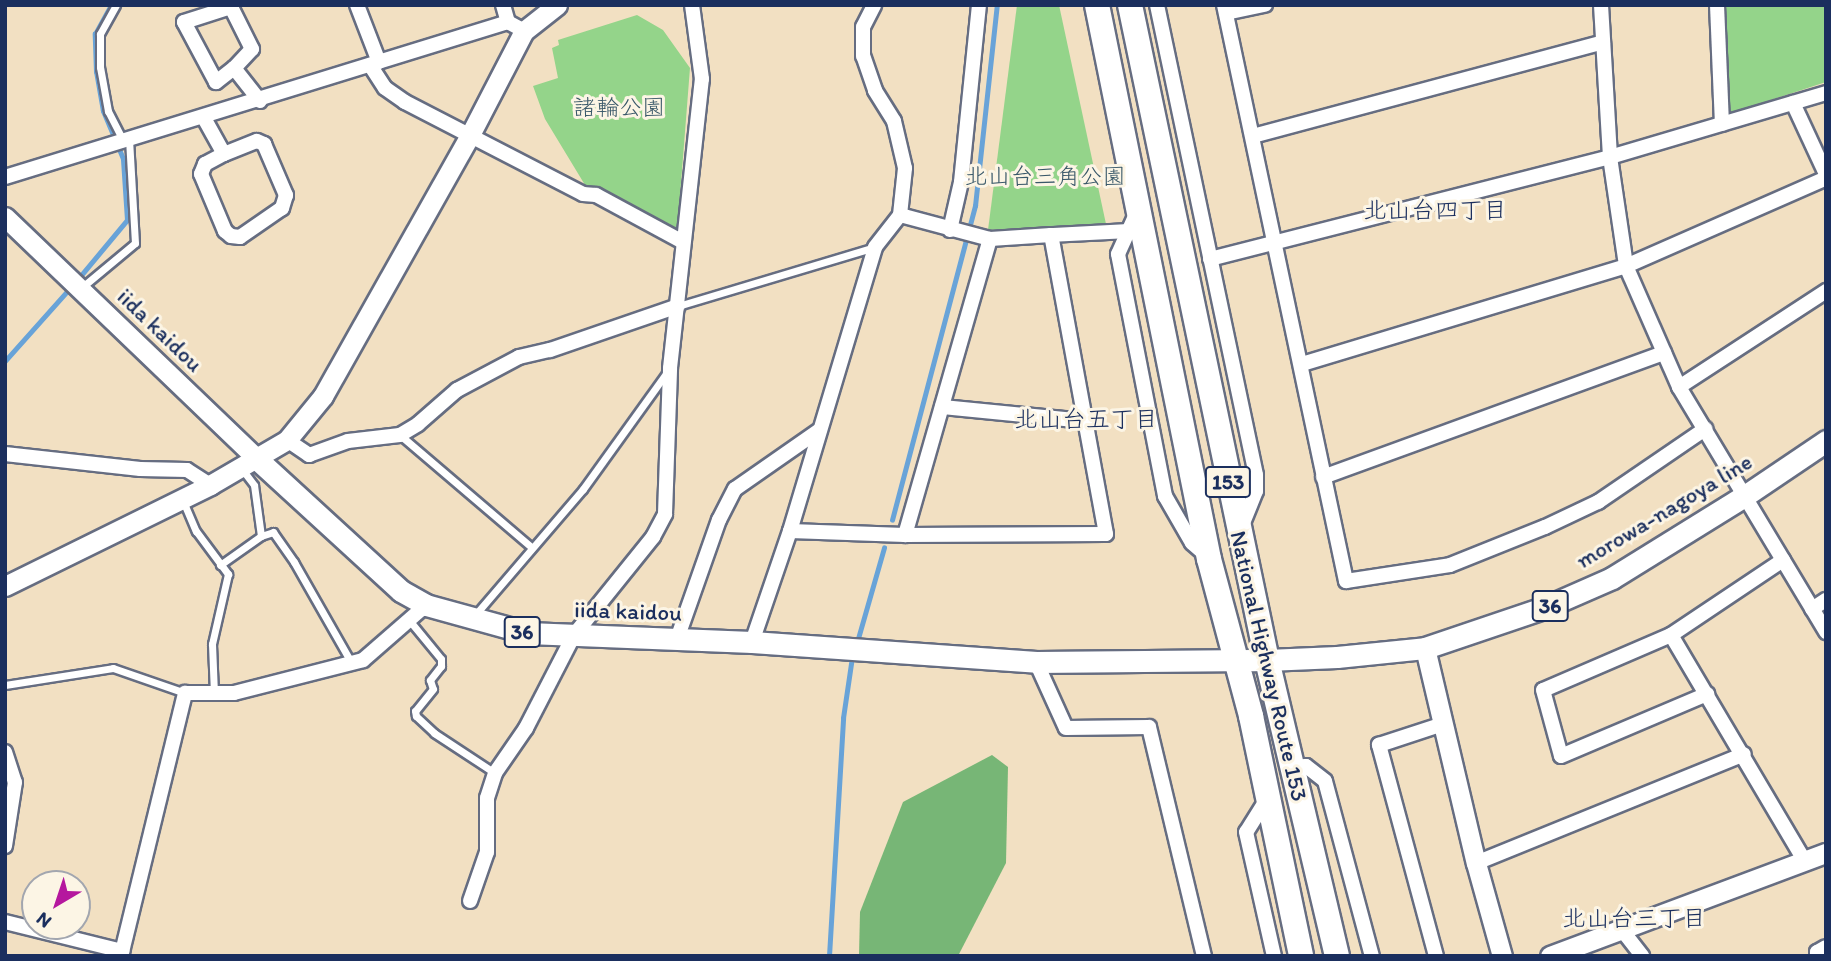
<!DOCTYPE html>
<html>
<head>
<meta charset="utf-8">
<style>
	body { margin:0 }
	#map { position:relative; width:1831px; height:961px; overflow:hidden; background:#f2e0c2; font-family:Itim,"Klee One",sans-serif }
	div>[style] { position:absolute }
	.green>* { inset:0; background:#94d48a }
	.forest>* { inset:0; background:#77b676 }
	.stream>* { height:4.5px; margin:-2.25px; padding:0 2.25px; transform-origin:2.25px; border-radius:2.25px; background:#68a3d8 }
	.roads { filter:drop-shadow(2px 0 #666d81) drop-shadow(-2px 0 #666d81) drop-shadow(0 2px #666d81) drop-shadow(0 -2px #666d81) }
	.lane>* { height:7px; margin:-3.5px; padding:0 3.5px; transform-origin:3.5px; border-radius:3.5px; background:#fff }
	.street>* { height:14px; margin:-7px; padding:0 7px; transform-origin:7px; border-radius:7px; background:#fff }
	.secondary>* { height:19px; margin:-9.5px; padding:0 9.5px; transform-origin:9.5px; border-radius:9.5px; background:#fff }
	.primary>* { height:21px; margin:-10.5px; padding:0 10.5px; transform-origin:10.5px; border-radius:10.5px; background:#fff }
	.highway>* { height:24px; margin:-12px; padding:0 12px; transform-origin:12px; border-radius:12px; background:#fff }
	span { translate:-50% -50%; white-space:nowrap; text-align:center; line-height:1.15; -webkit-text-stroke:6px #fcf5e5; paint-order:stroke }
	.shield-label span { padding:2px 5px; background:#fcf5e5; border:2px solid; border-radius:5px; -webkit-text-stroke-width:0 }
	.shield-label { font-size:21px; color:#1b2f5e; font-weight:700 }
	.park-label { font-size:23px; color:#395869 }
	.street-label { font-size:23px; color:#1b2f5e }
	.neighbourhood-label { font-size:24px; color:#1b2f5e }
	.frame { position:absolute; inset:0; border:7px solid #1b2f5e; pointer-events:none }
	.north { position:absolute; left:21px; top:870px; width:70px; height:70px; box-sizing:border-box; background:#fcf5e5; border:2px solid #a2a6af; border-radius:50%; rotate:219deg; font-size:19px; font-weight:700; line-height:28px; text-align:center; color:#1b2f5e }
	.north::after { content:''; display:block; margin:auto; width:24px; height:32px; background:#b5179e; clip-path:polygon(50% 0,100% 100%,50% 72%,0 100%) }
</style>
</head>
<body>
<div id="map">
	<div class="green">
		<i style="clip-path:polygon(1017px 5px,1059px 5px,1106px 224px,988px 230px)"></i>
		<i style="clip-path:polygon(1722px 5px,1826px 5px,1826px 82px,1728px 114px)"></i>
		<i style="clip-path:polygon(637px 15px,663px 30px,690px 68px,677px 234px,585px 185px,545px 119px,533px 86px,558px 78px,552px 48px,559px 45px,558px 40px)"></i>
	</div>
	<div class="forest">
		<i style="clip-path:polygon(992px 755px,1008px 767px,1006px 863px,958px 956px,859px 956px,860px 912px,903px 802px)"></i>
	</div>
	<div class="stream">
		<i style="left:78px;top:279px;width:77px;rotate:-50.3deg"></i>
		<i style="left:127px;top:220px;width:61px;rotate:-93.8deg"></i>
		<i style="left:123px;top:159px;width:52px;rotate:-112.6deg"></i>
		<i style="left:103px;top:111px;width:40px;rotate:-100deg"></i>
		<i style="left:96px;top:72px;width:38px;rotate:-92deg"></i>
		<i style="left:95px;top:34px;width:33px;rotate:-61deg"></i>
		<i style="left:5px;top:361px;width:98px;rotate:-48.3deg"></i>
		<i style="left:892px;top:520px;width:325px;rotate:-75.2deg"></i>
		<i style="left:975px;top:206px;width:202px;rotate:-83.8deg"></i>
		<i style="left:857px;top:642px;width:98px;rotate:-74deg"></i>
		<i style="left:829px;top:956px;width:238px;rotate:-86.6deg"></i>
		<i style="left:843px;top:718px;width:62px;rotate:-81.6deg"></i>
	</div>
	<div class="roads">
		<div class="lane">
			<i style="left:116px;top:5px;width:33px;rotate:119deg"></i>
			<i style="left:100px;top:34px;width:33px;rotate:90deg"></i>
			<i style="left:100px;top:67px;width:45px;rotate:79.7deg"></i>
			<i style="left:108px;top:111px;width:35px;rotate:63deg"></i>
			<i style="left:81px;top:288px;width:70px;rotate:-39.8deg"></i>
			<i style="left:135px;top:243px;width:103px;rotate:-93.3deg"></i>
			<i style="left:678px;top:306px;width:206px;rotate:-16.7deg"></i>
			<i style="left:400px;top:435px;width:172px;rotate:40.5deg"></i>
			<i style="left:183px;top:501px;width:33px;rotate:67deg"></i>
			<i style="left:196px;top:531px;width:54px;rotate:53.3deg"></i>
			<i style="left:228px;top:574px;width:72px;rotate:102.9deg"></i>
			<i style="left:212px;top:644px;width:50px;rotate:87.7deg"></i>
			<i style="left:261px;top:536px;width:13px;rotate:-18deg"></i>
			<i style="left:273px;top:532px;width:37px;rotate:55deg"></i>
			<i style="left:294px;top:562px;width:115px;rotate:60.3deg"></i>
			<i style="left:220px;top:565px;width:50px;rotate:-35.3deg"></i>
			<i style="left:261px;top:536px;width:51px;rotate:-97.8deg"></i>
			<i style="left:254px;top:485px;width:20px;rotate:-127deg"></i>
			<i style="left:475px;top:615px;width:166px;rotate:-49.4deg"></i>
			<i style="left:583px;top:489px;width:144px;rotate:-54.3deg"></i>
			<i style="left:409px;top:620px;width:50px;rotate:50.6deg"></i>
			<i style="left:441px;top:659px;width:7px;rotate:90deg"></i>
			<i style="left:441px;top:666px;width:18px;rotate:128deg"></i>
			<i style="left:430px;top:680px;width:9px;rotate:72deg"></i>
			<i style="left:433px;top:689px;width:28px;rotate:129deg"></i>
			<i style="left:415px;top:711px;width:5px;rotate:79deg"></i>
			<i style="left:416px;top:716px;width:25px;rotate:43deg"></i>
			<i style="left:434px;top:733px;width:73px;rotate:33.3deg"></i>
			<i style="left:5px;top:685px;width:109px;rotate:-8.9deg"></i>
			<i style="left:113px;top:668px;width:76px;rotate:19.1deg"></i>
		</div>
		<div class="street">
			<i style="left:357px;top:5px;width:61px;rotate:68.9deg"></i>
			<i style="left:503px;top:5px;width:18px;rotate:74deg"></i>
			<i style="left:1157px;top:5px;width:480px;rotate:78.1deg"></i>
			<i style="left:1256px;top:475px;width:16px;rotate:90deg"></i>
			<i style="left:1256px;top:491px;width:38px;rotate:112deg"></i>
			<i style="left:1224px;top:5px;width:589px;rotate:78.04deg"></i>
			<i style="left:1346px;top:581px;width:105px;rotate:-8.7deg"></i>
			<i style="left:1450px;top:565px;width:102px;rotate:-21.8deg"></i>
			<i style="left:1545px;top:527px;width:59px;rotate:-25.3deg"></i>
			<i style="left:1598px;top:502px;width:130px;rotate:-34.3deg"></i>
			<i style="left:1601px;top:5px;width:152px;rotate:86.6deg"></i>
			<i style="left:1610px;top:157px;width:110px;rotate:81.6deg"></i>
			<i style="left:1626px;top:266px;width:132px;rotate:66.3deg"></i>
			<i style="left:1679px;top:387px;width:286px;rotate:59deg"></i>
			<i style="left:1717px;top:5px;width:119px;rotate:87.6deg"></i>
			<i style="left:1226px;top:13px;width:40px;rotate:-12deg"></i>
			<i style="left:370px;top:65px;width:27px;rotate:57deg"></i>
			<i style="left:385px;top:88px;width:24px;rotate:35deg"></i>
			<i style="left:405px;top:102px;width:200px;rotate:27.3deg"></i>
			<i style="left:583px;top:194px;width:13px;rotate:4deg"></i>
			<i style="left:596px;top:195px;width:99px;rotate:28.4deg"></i>
			<i style="left:234px;top:68px;width:23px;rotate:142deg"></i>
			<i style="left:216px;top:82px;width:68px;rotate:-118.1deg"></i>
			<i style="left:184px;top:22px;width:49px;rotate:-17.7deg"></i>
			<i style="left:231px;top:7px;width:47px;rotate:63.4deg"></i>
			<i style="left:252px;top:49px;width:26px;rotate:133deg"></i>
			<i style="left:234px;top:68px;width:42px;rotate:51.8deg"></i>
			<i style="left:1793px;top:103px;width:78px;rotate:65.1deg"></i>
			<i style="left:204px;top:118px;width:41px;rotate:60.9deg"></i>
			<i style="left:224px;top:154px;width:35px;rotate:-22deg"></i>
			<i style="left:257px;top:141px;width:8px;rotate:23deg"></i>
			<i style="left:264px;top:144px;width:56px;rotate:66.7deg"></i>
			<i style="left:286px;top:195px;width:14px;rotate:107deg"></i>
			<i style="left:282px;top:208px;width:51px;rotate:145.4deg"></i>
			<i style="left:240px;top:237px;width:9px;rotate:-174deg"></i>
			<i style="left:231px;top:236px;width:8px;rotate:-140deg"></i>
			<i style="left:225px;top:231px;width:62px;rotate:-112.8deg"></i>
			<i style="left:201px;top:174px;width:11px;rotate:-68deg"></i>
			<i style="left:205px;top:164px;width:21px;rotate:-28deg"></i>
			<i style="left:1253px;top:136px;width:362px;rotate:-15deg"></i>
			<i style="left:5px;top:177px;width:526px;rotate:-17.13deg"></i>
			<i style="left:508px;top:22px;width:18px;rotate:29deg"></i>
			<i style="left:1137px;top:212px;width:46px;rotate:114.3deg"></i>
			<i style="left:1118px;top:254px;width:247px;rotate:79deg"></i>
			<i style="left:1165px;top:496px;width:54px;rotate:60.1deg"></i>
			<i style="left:1192px;top:543px;width:18px;rotate:41deg"></i>
			<i style="left:950px;top:230px;width:49px;rotate:-77.1deg"></i>
			<i style="left:961px;top:182px;width:178px;rotate:-84.2deg"></i>
			<i style="left:1051px;top:235px;width:76px;rotate:-3deg"></i>
			<i style="left:1210px;top:259px;width:413px;rotate:-14.3deg"></i>
			<i style="left:1610px;top:157px;width:225px;rotate:-16.5deg"></i>
			<i style="left:1302px;top:364px;width:338px;rotate:-16.8deg"></i>
			<i style="left:1626px;top:266px;width:219px;rotate:-23.7deg"></i>
			<i style="left:1679px;top:387px;width:176px;rotate:-33.1deg"></i>
			<i style="left:942px;top:407px;width:144px;rotate:5.6deg"></i>
			<i style="left:287px;top:440px;width:27px;rotate:34deg"></i>
			<i style="left:309px;top:455px;width:41px;rotate:-19.7deg"></i>
			<i style="left:348px;top:441px;width:52px;rotate:-6.6deg"></i>
			<i style="left:400px;top:435px;width:21px;rotate:-31deg"></i>
			<i style="left:418px;top:424px;width:52px;rotate:-41.1deg"></i>
			<i style="left:457px;top:390px;width:70px;rotate:-28deg"></i>
			<i style="left:519px;top:357px;width:32px;rotate:-13deg"></i>
			<i style="left:550px;top:350px;width:135px;rotate:-19deg"></i>
			<i style="left:5px;top:454px;width:136px;rotate:6.3deg"></i>
			<i style="left:140px;top:469px;width:47px;rotate:1.2deg"></i>
			<i style="left:187px;top:470px;width:27px;rotate:33deg"></i>
			<i style="left:1323px;top:477px;width:363px;rotate:-20deg"></i>
			<i style="left:790px;top:531px;width:115px;rotate:2deg"></i>
			<i style="left:905px;top:535px;width:201px;rotate:-0.3deg"></i>
			<i style="left:1106px;top:534px;width:304px;rotate:-100.4deg"></i>
			<i style="left:1051px;top:235px;width:61px;rotate:176.2deg"></i>
			<i style="left:990px;top:239px;width:93px;rotate:-165.1deg"></i>
			<i style="left:905px;top:535px;width:308px;rotate:-74deg"></i>
			<i style="left:1783px;top:560px;width:135px;rotate:146.2deg"></i>
			<i style="left:1671px;top:635px;width:261px;rotate:59.4deg"></i>
			<i style="left:1812px;top:609px;width:17px;rotate:-33deg"></i>
			<i style="left:1671px;top:635px;width:139px;rotate:156.7deg"></i>
			<i style="left:1543px;top:690px;width:68px;rotate:74.7deg"></i>
			<i style="left:1561px;top:756px;width:159px;rotate:-23deg"></i>
			<i style="left:677px;top:639px;width:126px;rotate:-70.6deg"></i>
			<i style="left:719px;top:520px;width:35px;rotate:-63deg"></i>
			<i style="left:735px;top:489px;width:101px;rotate:-34.9deg"></i>
			<i style="left:752px;top:642px;width:117px;rotate:-71.1deg"></i>
			<i style="left:790px;top:531px;width:296px;rotate:-73.3deg"></i>
			<i style="left:875px;top:247px;width:41px;rotate:-52deg"></i>
			<i style="left:900px;top:215px;width:47px;rotate:-83.9deg"></i>
			<i style="left:905px;top:168px;width:48px;rotate:-103.2deg"></i>
			<i style="left:894px;top:121px;width:36px;rotate:-122deg"></i>
			<i style="left:875px;top:90px;width:36px;rotate:-109deg"></i>
			<i style="left:863px;top:56px;width:29px;rotate:-90deg"></i>
			<i style="left:863px;top:27px;width:25px;rotate:-63deg"></i>
			<i style="left:1036px;top:662px;width:72px;rotate:65.6deg"></i>
			<i style="left:1066px;top:728px;width:83px;rotate:-0.7deg"></i>
			<i style="left:1149px;top:727px;width:236px;rotate:76.5deg"></i>
			<i style="left:5px;top:752px;width:32px;rotate:72deg"></i>
			<i style="left:15px;top:782px;width:65px;rotate:98.9deg"></i>
			<i style="left:1292px;top:768px;width:14px;rotate:-8deg"></i>
			<i style="left:1306px;top:766px;width:24px;rotate:38deg"></i>
			<i style="left:1325px;top:781px;width:181px;rotate:75deg"></i>
			<i style="left:1267px;top:799px;width:39px;rotate:122deg"></i>
			<i style="left:1246px;top:832px;width:127px;rotate:77.3deg"></i>
			<i style="left:1476px;top:863px;width:289px;rotate:-22.1deg"></i>
			<i style="left:470px;top:901px;width:52px;rotate:-70.9deg"></i>
			<i style="left:487px;top:852px;width:54px;rotate:-90deg"></i>
			<i style="left:487px;top:798px;width:26px;rotate:-72deg"></i>
			<i style="left:495px;top:773px;width:55px;rotate:-55.4deg"></i>
			<i style="left:526px;top:728px;width:105px;rotate:-62.7deg"></i>
			<i style="left:574px;top:635px;width:126px;rotate:-51.1deg"></i>
			<i style="left:653px;top:537px;width:26px;rotate:-62deg"></i>
			<i style="left:665px;top:514px;width:146px;rotate:-88deg"></i>
			<i style="left:670px;top:368px;width:291px;rotate:-83.7deg"></i>
			<i style="left:702px;top:79px;width:75px;rotate:-97.7deg"></i>
			<i style="left:5px;top:922px;width:121px;rotate:13.9deg"></i>
			<i style="left:1622px;top:930px;width:33px;rotate:52deg"></i>
			<i style="left:121px;top:956px;width:271px;rotate:-76.3deg"></i>
			<i style="left:185px;top:693px;width:49px"></i>
			<i style="left:234px;top:693px;width:133px;rotate:-14.3deg"></i>
			<i style="left:363px;top:660px;width:84px;rotate:-41.1deg"></i>
			<i style="left:1436px;top:956px;width:219px;rotate:-105.1deg"></i>
			<i style="left:1379px;top:745px;width:67px;rotate:-18.2deg"></i>
			<i style="left:1817px;top:956px;width:4px;rotate:-90deg"></i>
			<i style="left:1817px;top:952px;width:10px;rotate:-29deg"></i>
		</div>
		<div class="secondary">
			<i style="left:5px;top:217px;width:349px;rotate:43.8deg"></i>
			<i style="left:5px;top:586px;width:229px;rotate:-26.2deg"></i>
			<i style="left:210px;top:485px;width:89px;rotate:-30.3deg"></i>
			<i style="left:287px;top:440px;width:57px;rotate:-50.7deg"></i>
			<i style="left:323px;top:396px;width:300px;rotate:-60.6deg"></i>
			<i style="left:470px;top:135px;width:117px;rotate:-62.6deg"></i>
			<i style="left:524px;top:31px;width:42px;rotate:-38.2deg"></i>
			<i style="left:1425px;top:648px;width:221px;rotate:76.7deg"></i>
			<i style="left:1476px;top:863px;width:97px;rotate:74.4deg"></i>
			<i style="left:1550px;top:956px;width:295px;rotate:-20.5deg"></i>
		</div>
		<div class="primary">
			<i style="left:257px;top:459px;width:195px;rotate:42.5deg"></i>
			<i style="left:401px;top:591px;width:29px;rotate:29deg"></i>
			<i style="left:426px;top:605px;width:106px;rotate:15.4deg"></i>
			<i style="left:528px;top:633px;width:224px;rotate:2.3deg"></i>
			<i style="left:752px;top:642px;width:285px;rotate:4deg"></i>
			<i style="left:1036px;top:662px;width:231px;rotate:-0.5deg"></i>
			<i style="left:1267px;top:660px;width:70px;rotate:-2.5deg"></i>
			<i style="left:1337px;top:657px;width:88px;rotate:-5.8deg"></i>
			<i style="left:1425px;top:648px;width:128px;rotate:-18.7deg"></i>
			<i style="left:1546px;top:607px;width:72px;rotate:-23.7deg"></i>
			<i style="left:1612px;top:578px;width:158px;rotate:-31.8deg"></i>
			<i style="left:1746px;top:495px;width:97px;rotate:-34deg"></i>
		</div>
		<div class="highway">
			<i style="left:1097px;top:5px;width:565px;rotate:78.57deg"></i>
			<i style="left:1209px;top:559px;width:163px;rotate:75deg"></i>
			<i style="left:1251px;top:716px;width:245px;rotate:78.2deg"></i>
			<i style="left:1130px;top:5px;width:669px;rotate:78.19deg"></i>
			<i style="left:1267px;top:660px;width:304px;rotate:76.7deg"></i>
		</div>
	</div>
	<div class="shield-label">
		<span style="left:1228px;top:482px">153</span>
		<span style="left:1550px;top:606px">36</span>
		<span style="left:522px;top:632px">36</span>
	</div>
	<div class="park-label">
		<span style="left:619px;top:107px">諸輪公園</span>
		<span style="left:1045px;top:176px">北山台三角公園</span>
	</div>
	<div class="street-label">
		<span style="left:160px;top:330px;rotate:44deg">iida kaidou</span>
		<span style="left:1664px;top:511px;rotate:-31deg">morowa-nagoya line</span>
		<span style="left:628px;top:611px;rotate:2deg">iida kaidou</span>
		<span style="left:1269px;top:666px;rotate:77deg">National Highway Route 153</span>
	</div>
	<div class="neighbourhood-label">
		<span style="left:1435px;top:210px">北山台四丁目</span>
		<span style="left:1086px;top:419px">北山台五丁目</span>
		<span style="left:1634px;top:918px">北山台三丁目</span>
	</div>
	<div class="frame"></div>
	<div class="north">N</div>
</div>
</body>
</html>
